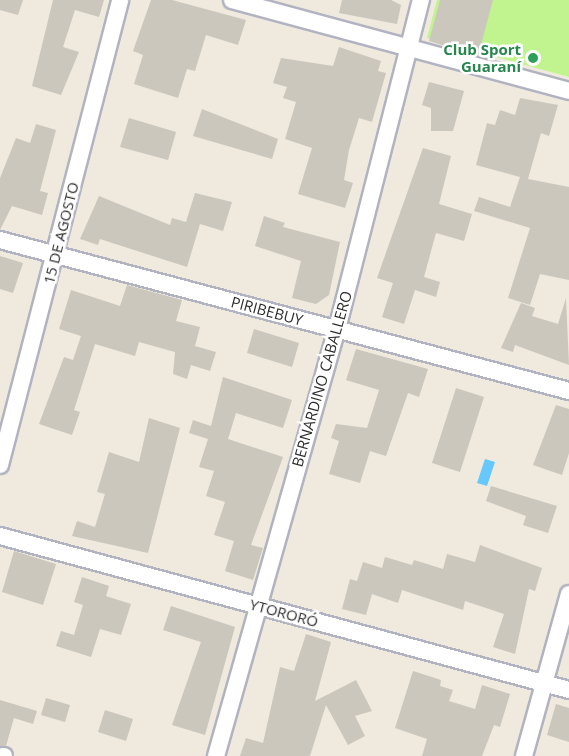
<!DOCTYPE html>
<html>
<head>
<meta charset="utf-8">
<style>
	body { margin:0 }
	#map { position:relative; width:569px; height:756px; overflow:hidden; background:#efe9de; font-family:"Open Sans",sans-serif }
	div>[style] { position:absolute }
	.pitch>* { inset:0; background:#c1f48f }
	.water>* { inset:0; background:#66c8fc }
	.building>* { inset:0; background:#cbc7bc }
	.roads { filter:drop-shadow(2px 0 #b2b3c1) drop-shadow(-2px 0 #b2b3c1) drop-shadow(0 2px #b2b3c1) drop-shadow(0 -2px #b2b3c1) }
	.minor>* { height:16px; margin:-8px; padding:0 8px; transform-origin:8px; border-radius:8px; background:#fff }
	.dots>* { width:16px; height:16px; translate:-50% -50%; box-sizing:border-box; border:3px solid #fff; border-radius:50% }
	span { translate:-50% -50%; white-space:nowrap; text-align:center; line-height:1.15; -webkit-text-stroke:5px #fff; paint-order:stroke }
	.leisure-label { font-size:15px; color:#27864d; font-weight:700 }
	.right { translate:-100% -50%; text-align:right }
	.street-label { font-size:15px; color:#2d2d2d }
</style>
</head>
<body>
<div id="map">
	<div class="pitch">
		<i style="clip-path:polygon(437px 0,569px 0,569px 77px,427px 38px)"></i>
	</div>
	<div class="water">
		<i style="clip-path:polygon(485px 459px,495px 462px,487px 486px,477px 483px)"></i>
	</div>
	<div class="building">
		<i style="clip-path:polygon(0 0,23px 0,18px 15px,0 10px)"></i>
		<i style="clip-path:polygon(53px 0,104px 0,99px 17px,75px 10px,63px 47px,79px 52px,61px 95px,32px 86px)"></i>
		<i style="clip-path:polygon(151px 0,172px 0,246px 20px,238px 45px,206px 35px,195px 71px,187px 69px,178px 98px,134px 84px,143px 55px,133px 51px)"></i>
		<i style="clip-path:polygon(342px 0,391px 0,401px 5px,397px 24px,339px 13px)"></i>
		<i style="clip-path:polygon(440px 0,493px 0,478px 56px,429px 41px)"></i>
		<i style="clip-path:polygon(339px 47px,381px 61px,378px 71px,386px 73px,372px 122px,359px 118px,349px 150px,344px 180px,353px 183px,345px 208px,298px 194px,312px 148px,285px 139px,296px 102px,283px 98px,287px 87px,273px 83px,281px 58px,333px 66px)"></i>
		<i style="clip-path:polygon(429px 82px,464px 91px,453px 131px,431px 131px,431px 108px,422px 105px)"></i>
		<i style="clip-path:polygon(520px 98px,558px 105px,549px 136px,541px 133px,528px 179px,569px 187px,569px 280px,540px 274px,530px 305px,508px 298px,530px 228px,474px 211px,479px 197px,510px 207px,520px 177px,476px 165px,487px 123px,495px 125px,500px 110px,515px 115px)"></i>
		<i style="clip-path:polygon(202px 109px,278px 139px,272px 159px,193px 136px)"></i>
		<i style="clip-path:polygon(129px 118px,176px 132px,168px 160px,120px 147px)"></i>
		<i style="clip-path:polygon(36px 124px,56px 130px,40px 191px,48px 193px,42px 215px,12px 206px,0 230px,0 178px,16px 138px,30px 143px)"></i>
		<i style="clip-path:polygon(423px 148px,451px 156px,439px 204px,472px 214px,464px 241px,436px 233px,424px 277px,440px 282px,436px 297px,415px 290px,404px 324px,382px 317px,393px 283px,377px 278px)"></i>
		<i style="clip-path:polygon(195px 193px,232px 202px,223px 231px,200px 224px,187px 267px,100px 239px,98px 245px,80px 239px,99px 196px,170px 225px,172px 218px,186px 222px)"></i>
		<i style="clip-path:polygon(264px 216px,285px 223px,283px 227px,340px 242px,329px 295px,316px 304px,292px 298px,301px 261px,255px 246px)"></i>
		<i style="clip-path:polygon(0 256px,23px 263px,13px 293px,0 289px)"></i>
		<i style="clip-path:polygon(127px 285px,182px 300px,176px 321px,200px 327px,195px 346px,216px 352px,210px 371px,191px 365px,187px 379px,173px 374px,175px 352px,139px 342px,135px 356px,95px 344px,74px 410px,80px 412px,72px 435px,39px 424px,64px 357px,73px 360px,81px 336px,59px 329px,71px 290px,120px 306px)"></i>
		<i style="clip-path:polygon(566px 298px,569px 365px,515px 345px,513px 352px,501px 348px,521px 303px,535px 308px,532px 316px,558px 324px)"></i>
		<i style="clip-path:polygon(254px 329px,299px 343px,292px 367px,247px 353px)"></i>
		<i style="clip-path:polygon(356px 349px,428px 369px,419px 397px,408px 393px,386px 456px,370px 451px,360px 483px,329px 474px,339px 441px,331px 438px,336px 424px,367px 428px,379px 390px,346px 380px)"></i>
		<i style="clip-path:polygon(223px 377px,292px 400px,283px 428px,236px 413px,228px 439px,283px 457px,251px 545px,263px 548px,253px 580px,225px 571px,234px 541px,214px 535px,225px 502px,206px 496px,214px 471px,199px 467px,208px 439px,189px 433px,193px 420px,211px 426px)"></i>
		<i style="clip-path:polygon(456px 388px,484px 397px,460px 472px,432px 463px)"></i>
		<i style="clip-path:polygon(556px 405px,569px 409px,569px 453px,562px 475px,533px 465px)"></i>
		<i style="clip-path:polygon(149px 418px,180px 428px,148px 553px,72px 536px,77px 521px,95px 527px,105px 494px,97px 492px,109px 452px,139px 462px)"></i>
		<i style="clip-path:polygon(491px 486px,557px 506px,548px 533px,523px 525px,526px 516px,486px 501px)"></i>
		<i style="clip-path:polygon(480px 545px,542px 568px,535px 591px,529px 589px,515px 654px,493px 647px,504px 614px,465px 601px,463px 610px,402px 590px,398px 603px,372px 594px,366px 615px,342px 609px,350px 579px,357px 581px,363px 562px,382px 568px,385px 557px,412px 565px,414px 560px,443px 569px,447px 554px,475px 562px)"></i>
		<i style="clip-path:polygon(14px 551px,56px 564px,43px 605px,2px 592px)"></i>
		<i style="clip-path:polygon(82px 577px,109px 586px,106px 596px,131px 604px,121px 635px,100px 629px,91px 657px,56px 646px,61px 631px,74px 635px,83px 605px,74px 602px)"></i>
		<i style="clip-path:polygon(171px 606px,235px 627px,205px 735px,172px 725px,201px 642px,163px 630px)"></i>
		<i style="clip-path:polygon(306px 634px,331px 642px,315px 701px,356px 680px,372px 711px,355px 716px,365px 736px,348px 745px,326px 705px,310px 756px,240px 756px,246px 738px,263px 743px,280px 667px,294px 671px)"></i>
		<i style="clip-path:polygon(413px 671px,441px 680px,440px 686px,453px 690px,449px 701px,475px 709px,482px 685px,510px 694px,500px 727px,494px 725px,482px 756px,422px 756px,427px 739px,395px 728px)"></i>
		<i style="clip-path:polygon(46px 698px,70px 705px,65px 722px,41px 715px)"></i>
		<i style="clip-path:polygon(0 700px,37px 711px,33px 724px,14px 718px,6px 746px,0 746px)"></i>
		<i style="clip-path:polygon(556px 704px,569px 708px,569px 742px,547px 735px)"></i>
		<i style="clip-path:polygon(105px 710px,133px 719px,126px 741px,98px 732px)"></i>
	</div>
	<div class="roads">
		<div class="minor">
			<i style="left:232px;top:0;width:349px;rotate:15.1deg"></i>
			<i style="left:0;top:240px;width:589px;rotate:14.86deg"></i>
			<i style="left:0;top:465px;width:480px;rotate:-75.5deg"></i>
			<i style="left:0;top:536px;width:589px;rotate:15.14deg"></i>
			<i style="left:3px;top:756px;width:1px"></i>
			<i style="left:216px;top:756px;width:444px;rotate:-74.2deg"></i>
			<i style="left:337px;top:329px;width:340px;rotate:-75.7deg"></i>
			<i style="left:524px;top:756px;width:168px;rotate:-74.5deg"></i>
		</div>
	</div>
	<div class="dots">
		<i style="left:533px;top:58px;background:#2e9e5b"></i>
	</div>
	<div class="leisure-label">
		<span class="right" style="left:521px;top:58px">Club Sport<br>Guaraní</span>
	</div>
	<div class="street-label">
		<span style="left:61px;top:233px;rotate:-76deg">15 DE AGOSTO</span>
		<span style="left:267px;top:311px;rotate:15deg">PIRIBEBUY</span>
		<span style="left:322px;top:379px;rotate:-74deg">BERNARDINO CABALLERO</span>
		<span style="left:284px;top:613px;rotate:15deg">YTORORÓ</span>
	</div>
</div>
</body>
</html>
